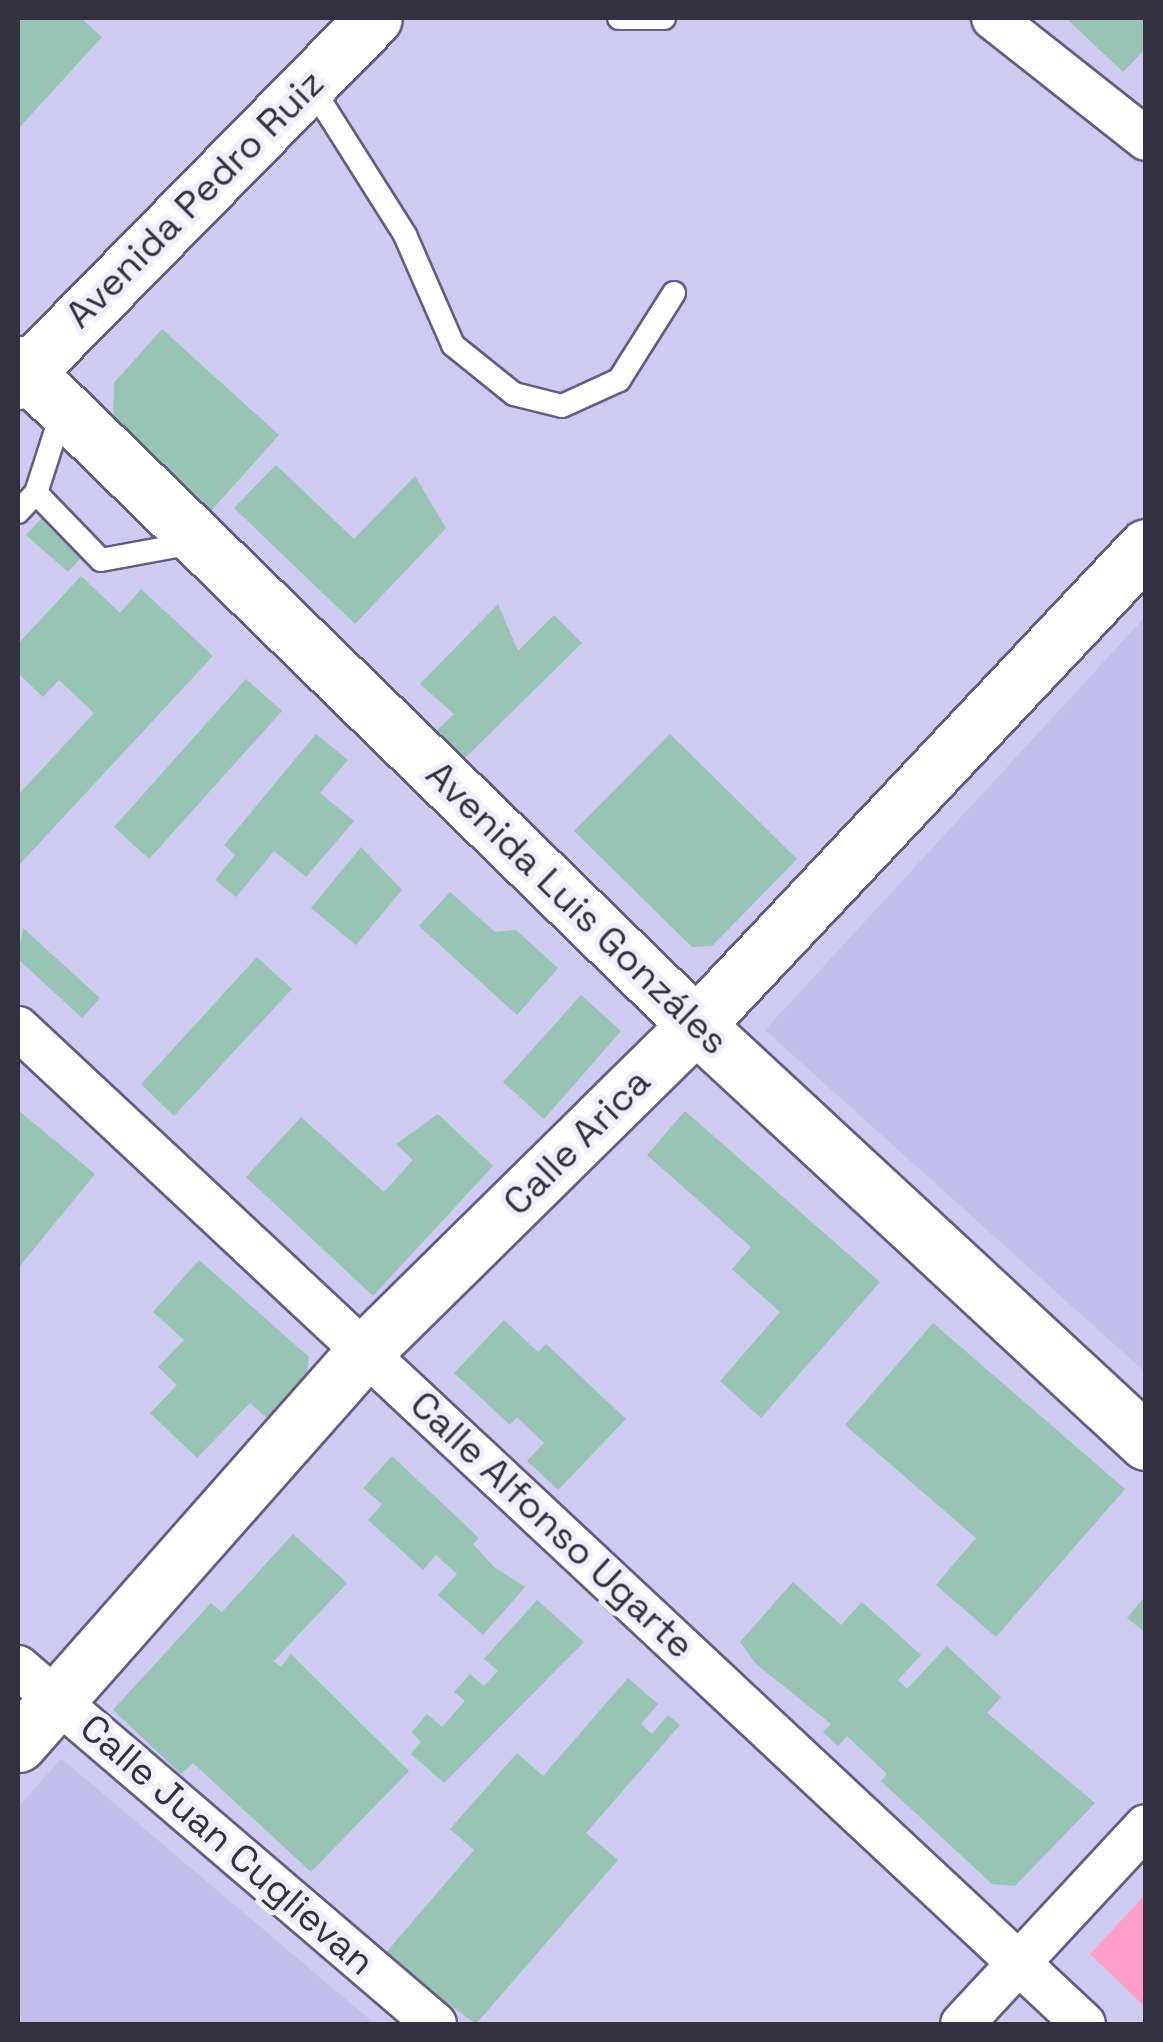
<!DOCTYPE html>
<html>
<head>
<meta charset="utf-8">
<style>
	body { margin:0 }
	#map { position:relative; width:1163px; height:2042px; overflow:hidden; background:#cecaf0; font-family:"Space Grotesk",sans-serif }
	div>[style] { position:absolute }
	.built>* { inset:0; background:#c4beeb }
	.green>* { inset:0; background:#fc9ec9 }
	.building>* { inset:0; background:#97c4b5 }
	.roads { filter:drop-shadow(2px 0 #635e80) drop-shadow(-2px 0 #635e80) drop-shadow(0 2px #635e80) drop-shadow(0 -2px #635e80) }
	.lane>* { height:22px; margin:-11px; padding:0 11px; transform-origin:11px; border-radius:11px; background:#fff }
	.street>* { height:42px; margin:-21px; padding:0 21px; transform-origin:21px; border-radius:21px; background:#fff }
	.secondary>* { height:55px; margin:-27.5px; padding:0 27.5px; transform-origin:27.5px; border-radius:27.5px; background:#fff }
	span { translate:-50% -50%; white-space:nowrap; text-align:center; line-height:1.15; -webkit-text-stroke:10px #efeefd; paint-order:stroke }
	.street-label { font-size:38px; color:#333140 }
	.frame { position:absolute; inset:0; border:20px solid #333140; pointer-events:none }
</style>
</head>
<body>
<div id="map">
	<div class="built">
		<i style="clip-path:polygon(1145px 617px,1145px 1372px,765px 1030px)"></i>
		<i style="clip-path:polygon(62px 1758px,62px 1759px,375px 2024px,18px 2024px,18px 1807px)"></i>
	</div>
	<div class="green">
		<i style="clip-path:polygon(1145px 1895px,1145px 2007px,1090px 1954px)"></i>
	</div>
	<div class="building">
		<i style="clip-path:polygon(18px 18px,81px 18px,102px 37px,18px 129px)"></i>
		<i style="clip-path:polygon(1066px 18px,1146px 18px,1146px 48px,1123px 72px)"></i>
		<i style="clip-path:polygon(162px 329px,279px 435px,210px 512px,113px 425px,114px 383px)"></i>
		<i style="clip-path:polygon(276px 465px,354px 539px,415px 476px,446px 528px,355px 624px,234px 508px)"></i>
		<i style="clip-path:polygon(54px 505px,95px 542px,68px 572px,26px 535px)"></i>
		<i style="clip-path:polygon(81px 576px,120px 613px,141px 589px,213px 656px,18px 866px,18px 795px,94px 713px,59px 680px,43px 697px,18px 673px,18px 644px)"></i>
		<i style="clip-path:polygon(498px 604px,518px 651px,554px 615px,582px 643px,462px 761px,434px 733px,454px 714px,420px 684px)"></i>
		<i style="clip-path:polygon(246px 679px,282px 711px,149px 859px,114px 827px)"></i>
		<i style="clip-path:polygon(316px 734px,348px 760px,320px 793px,354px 821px,306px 877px,274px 851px,236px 897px,215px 880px,235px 855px,224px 845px)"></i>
		<i style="clip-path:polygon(670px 734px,797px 859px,712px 946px,692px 947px,574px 831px)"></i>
		<i style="clip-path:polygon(361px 847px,402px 890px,356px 945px,311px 908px)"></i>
		<i style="clip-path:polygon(450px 892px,495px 932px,516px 930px,558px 968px,517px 1015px,419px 926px)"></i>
		<i style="clip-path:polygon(23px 928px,100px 998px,82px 1018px,18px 959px)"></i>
		<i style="clip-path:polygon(257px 957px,292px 989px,174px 1116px,141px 1084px)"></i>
		<i style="clip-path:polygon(581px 995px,621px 1031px,544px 1119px,503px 1082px)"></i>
		<i style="clip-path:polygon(18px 1110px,95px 1174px,20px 1266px,18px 1264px)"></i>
		<i style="clip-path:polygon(685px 1111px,880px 1282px,761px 1418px,720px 1381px,780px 1312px,732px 1269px,751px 1247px,647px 1155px)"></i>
		<i style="clip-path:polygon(438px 1114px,493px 1166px,373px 1296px,246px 1177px,301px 1117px,384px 1192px,413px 1160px,396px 1144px)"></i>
		<i style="clip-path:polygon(199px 1260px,309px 1357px,306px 1376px,267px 1418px,250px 1403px,197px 1458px,150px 1413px,177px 1385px,158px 1367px,184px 1340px,153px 1312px)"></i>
		<i style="clip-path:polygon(504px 1320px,538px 1352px,546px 1344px,626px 1419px,558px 1490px,527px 1461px,544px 1443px,517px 1417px,510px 1425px,454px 1373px)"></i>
		<i style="clip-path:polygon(933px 1323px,1125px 1489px,996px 1637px,936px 1585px,976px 1538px,845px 1425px)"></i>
		<i style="clip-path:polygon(392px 1456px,479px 1538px,473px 1544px,494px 1567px,525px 1587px,483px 1635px,438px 1595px,457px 1574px,436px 1555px,423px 1570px,368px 1520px,382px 1504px,363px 1488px)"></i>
		<i style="clip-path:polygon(293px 1534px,347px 1583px,274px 1661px,281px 1667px,291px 1654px,409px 1771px,311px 1872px,193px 1763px,181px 1774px,113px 1710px,211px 1603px,222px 1612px)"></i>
		<i style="clip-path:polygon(793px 1582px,841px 1625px,862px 1602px,921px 1655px,898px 1680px,907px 1689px,947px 1646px,1001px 1697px,987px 1713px,1095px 1803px,1015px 1886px,992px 1884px,881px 1781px,887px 1774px,847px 1736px,838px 1746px,823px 1732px,831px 1724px,756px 1664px,740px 1642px)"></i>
		<i style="clip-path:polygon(1146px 1595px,1146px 1633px,1127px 1618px)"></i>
		<i style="clip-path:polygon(537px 1600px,584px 1642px,444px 1783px,411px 1754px,421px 1742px,412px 1732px,427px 1714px,442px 1727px,465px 1701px,454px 1692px,470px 1674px,484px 1686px,498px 1671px,484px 1659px)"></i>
		<i style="clip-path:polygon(628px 1678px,658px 1704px,641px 1724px,652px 1734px,668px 1715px,680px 1725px,586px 1833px,618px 1860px,476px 2024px,383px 1956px,474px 1850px,450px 1829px,517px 1753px,543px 1776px)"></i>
	</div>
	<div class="roads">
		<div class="lane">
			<i style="left:619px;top:18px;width:45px"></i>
			<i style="left:309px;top:83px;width:180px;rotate:57.7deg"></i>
			<i style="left:405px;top:235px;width:120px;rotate:66.4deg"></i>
			<i style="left:453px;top:345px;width:78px;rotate:38.8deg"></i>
			<i style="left:514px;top:394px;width:49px;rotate:14deg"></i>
			<i style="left:562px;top:406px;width:63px;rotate:-24.5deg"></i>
			<i style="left:619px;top:380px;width:103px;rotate:-57.7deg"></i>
			<i style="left:36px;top:493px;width:93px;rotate:45.9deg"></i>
			<i style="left:101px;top:560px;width:99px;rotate:-10.5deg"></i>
			<i style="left:18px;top:512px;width:26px;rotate:-47deg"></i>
			<i style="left:36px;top:493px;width:88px;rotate:-72.2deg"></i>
		</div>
		<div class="street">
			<i style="left:993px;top:18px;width:195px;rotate:38.3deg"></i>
			<i style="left:18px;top:1028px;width:1459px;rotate:43.06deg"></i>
			<i style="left:18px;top:1667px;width:549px;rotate:40.57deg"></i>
			<i style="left:962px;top:2024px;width:270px;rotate:-47.1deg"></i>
		</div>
		<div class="secondary">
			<i style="left:18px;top:364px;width:947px;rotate:44.27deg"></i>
			<i style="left:696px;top:1025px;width:614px;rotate:42.82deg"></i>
			<i style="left:18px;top:381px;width:508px;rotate:-45.56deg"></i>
			<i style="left:18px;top:1744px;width:524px;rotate:-48.56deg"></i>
			<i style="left:365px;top:1351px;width:465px;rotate:-44.6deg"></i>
			<i style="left:696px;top:1025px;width:656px;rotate:-46.73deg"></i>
		</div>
	</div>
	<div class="street-label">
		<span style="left:195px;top:199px;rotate:-45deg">Avenida Pedro Ruiz</span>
		<span style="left:577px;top:908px;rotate:44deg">Avenida Luis Gonzáles</span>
		<span style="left:577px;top:1142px;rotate:-45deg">Calle Arica</span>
		<span style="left:552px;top:1525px;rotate:43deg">Calle Alfonso Ugarte</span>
		<span style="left:227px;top:1845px;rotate:41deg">Calle Juan Cuglievan</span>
	</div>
	<div class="frame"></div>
</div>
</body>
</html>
